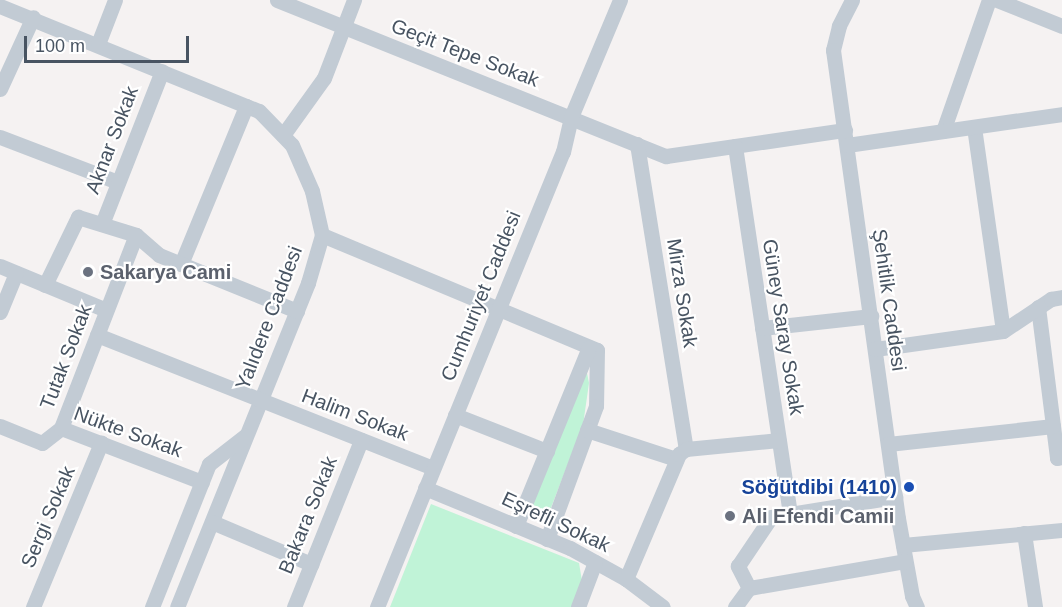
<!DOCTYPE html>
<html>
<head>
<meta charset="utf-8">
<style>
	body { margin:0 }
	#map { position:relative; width:1062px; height:607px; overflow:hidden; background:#f5f2f2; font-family:Arial,sans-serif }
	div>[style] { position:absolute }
	.green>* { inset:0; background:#c0f3d7 }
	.minor>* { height:15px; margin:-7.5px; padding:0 7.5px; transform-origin:7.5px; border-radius:7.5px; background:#c2cbd4 }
	.dots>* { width:16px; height:16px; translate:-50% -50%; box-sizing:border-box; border:3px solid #fff; border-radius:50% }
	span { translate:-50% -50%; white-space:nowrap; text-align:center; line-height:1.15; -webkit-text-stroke:4.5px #fff; paint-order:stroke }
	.street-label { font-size:20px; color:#485462 }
	.worship-label { font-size:20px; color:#5b616d; font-weight:700 }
	.left { translate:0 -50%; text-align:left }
	.transit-label { font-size:20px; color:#164399; font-weight:700 }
	.right { translate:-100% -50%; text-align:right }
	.scale { position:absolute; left:24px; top:36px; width:165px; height:27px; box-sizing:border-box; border:3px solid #485462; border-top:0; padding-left:8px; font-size:18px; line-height:21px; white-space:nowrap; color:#485462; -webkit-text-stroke:4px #fff; paint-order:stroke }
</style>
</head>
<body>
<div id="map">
	<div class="green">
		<i style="clip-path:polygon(586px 368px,589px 383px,583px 425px,547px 518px,528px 510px)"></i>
		<i style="clip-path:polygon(431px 504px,579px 563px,582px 581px,572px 607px,390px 607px)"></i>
	</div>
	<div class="minor">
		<i style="left:277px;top:0;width:419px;rotate:21.9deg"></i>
		<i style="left:666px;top:156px;width:181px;rotate:-8.3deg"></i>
		<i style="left:852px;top:0;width:29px;rotate:117deg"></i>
		<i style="left:839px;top:26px;width:25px;rotate:104deg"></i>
		<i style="left:833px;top:50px;width:472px;rotate:82.1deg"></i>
		<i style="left:898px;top:518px;width:79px;rotate:79.8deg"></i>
		<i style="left:912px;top:596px;width:12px;rotate:66deg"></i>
		<i style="left:997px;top:0;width:70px;rotate:21.8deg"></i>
		<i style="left:0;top:6px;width:279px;rotate:22.1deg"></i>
		<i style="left:259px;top:111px;width:47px;rotate:45.9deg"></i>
		<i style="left:292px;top:145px;width:50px;rotate:66.5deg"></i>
		<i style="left:312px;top:191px;width:45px;rotate:77.2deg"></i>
		<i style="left:322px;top:235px;width:50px;rotate:106.3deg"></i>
		<i style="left:308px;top:283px;width:349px;rotate:112deg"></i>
		<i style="left:98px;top:44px;width:47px;rotate:-68.9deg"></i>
		<i style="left:0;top:89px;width:79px;rotate:-65.4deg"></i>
		<i style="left:974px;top:127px;width:206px;rotate:81.9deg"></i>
		<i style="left:943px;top:131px;width:139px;rotate:-70.7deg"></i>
		<i style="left:283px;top:135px;width:70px;rotate:-54.3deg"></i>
		<i style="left:324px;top:78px;width:84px;rotate:-69deg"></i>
		<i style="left:0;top:137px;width:126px;rotate:20.9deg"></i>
		<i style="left:637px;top:144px;width:309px;rotate:80.9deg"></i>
		<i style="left:847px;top:145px;width:217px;rotate:-8.2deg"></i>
		<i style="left:735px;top:146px;width:372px;rotate:81.5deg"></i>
		<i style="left:102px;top:224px;width:164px;rotate:-68.6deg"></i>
		<i style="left:322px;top:235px;width:298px;rotate:22.7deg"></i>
		<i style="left:597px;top:350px;width:56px;rotate:91deg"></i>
		<i style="left:596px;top:406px;width:142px;rotate:110.2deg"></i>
		<i style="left:181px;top:264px;width:171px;rotate:-67.6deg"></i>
		<i style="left:0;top:266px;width:115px;rotate:22.5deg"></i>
		<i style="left:45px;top:285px;width:76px;rotate:-64.1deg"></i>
		<i style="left:78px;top:217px;width:61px;rotate:17.2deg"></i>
		<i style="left:136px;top:235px;width:30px;rotate:41deg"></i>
		<i style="left:159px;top:255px;width:149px;rotate:22.1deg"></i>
		<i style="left:1038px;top:307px;width:152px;rotate:82.8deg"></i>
		<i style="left:1057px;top:458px;width:5px;rotate:-11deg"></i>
		<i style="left:0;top:312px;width:42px;rotate:-67.7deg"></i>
		<i style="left:762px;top:328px;width:110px;rotate:-6.3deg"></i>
		<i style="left:97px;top:335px;width:361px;rotate:21.6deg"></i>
		<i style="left:875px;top:349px;width:129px;rotate:-8deg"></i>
		<i style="left:1003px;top:331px;width:58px;rotate:-33.7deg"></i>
		<i style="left:1051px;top:299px;width:11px;rotate:-10deg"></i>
		<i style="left:455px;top:415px;width:99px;rotate:21.4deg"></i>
		<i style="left:0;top:426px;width:45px;rotate:22deg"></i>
		<i style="left:42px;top:443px;width:24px;rotate:-38deg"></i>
		<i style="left:61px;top:428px;width:151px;rotate:21deg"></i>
		<i style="left:61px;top:428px;width:207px;rotate:-68.8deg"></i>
		<i style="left:587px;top:430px;width:94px;rotate:18deg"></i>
		<i style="left:888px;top:444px;width:166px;rotate:-6.2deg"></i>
		<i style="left:425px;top:488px;width:157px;rotate:22.5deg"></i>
		<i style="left:570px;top:548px;width:64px;rotate:29deg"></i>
		<i style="left:626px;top:579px;width:46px;rotate:37.1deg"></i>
		<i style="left:212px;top:522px;width:108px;rotate:23deg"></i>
		<i style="left:516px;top:526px;width:193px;rotate:-67.8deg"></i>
		<i style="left:1024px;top:533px;width:75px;rotate:81.5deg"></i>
		<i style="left:903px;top:545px;width:160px;rotate:-5.4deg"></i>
		<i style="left:626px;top:579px;width:136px;rotate:-67deg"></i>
		<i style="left:679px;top:454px;width:9px;rotate:-36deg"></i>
		<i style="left:686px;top:449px;width:93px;rotate:-5.5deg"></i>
		<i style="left:749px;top:588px;width:25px;rotate:-117deg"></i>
		<i style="left:738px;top:566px;width:59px;rotate:-56deg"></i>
		<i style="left:771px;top:517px;width:126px;rotate:-9.2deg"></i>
		<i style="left:33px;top:607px;width:178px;rotate:-67.5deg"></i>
		<i style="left:152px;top:607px;width:154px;rotate:-68.3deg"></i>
		<i style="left:209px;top:464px;width:46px;rotate:-37.9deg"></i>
		<i style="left:294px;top:607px;width:180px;rotate:-68.1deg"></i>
		<i style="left:377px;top:607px;width:492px;rotate:-67.8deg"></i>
		<i style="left:563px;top:152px;width:36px;rotate:-77deg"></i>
		<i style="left:571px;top:117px;width:127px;rotate:-67.3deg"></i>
		<i style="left:578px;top:607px;width:48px;rotate:-69.3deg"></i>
		<i style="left:735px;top:607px;width:24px;rotate:-54deg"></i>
		<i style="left:749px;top:588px;width:158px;rotate:-9.8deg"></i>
	</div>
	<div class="dots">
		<i style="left:88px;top:272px;background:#6b7280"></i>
		<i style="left:909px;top:487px;background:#1a4fb4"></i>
		<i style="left:730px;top:516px;background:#6b7280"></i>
	</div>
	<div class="street-label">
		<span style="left:465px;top:53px;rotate:21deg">Geçit Tepe Sokak</span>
		<span style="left:112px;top:140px;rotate:-69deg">Aknar Sokak</span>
		<span style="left:682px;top:293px;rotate:81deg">Mirza Sokak</span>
		<span style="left:481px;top:296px;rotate:-68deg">Cumhuriyet Caddesi</span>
		<span style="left:889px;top:300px;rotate:82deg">Şehitlik Caddesi</span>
		<span style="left:269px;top:318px;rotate:-69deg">Yalıdere Caddesi</span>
		<span style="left:783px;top:327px;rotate:81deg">Güney Saray Sokak</span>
		<span style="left:66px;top:357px;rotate:-69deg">Tutak Sokak</span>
		<span style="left:355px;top:415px;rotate:21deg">Halim Sokak</span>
		<span style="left:128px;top:432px;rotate:20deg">Nükte Sokak</span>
		<span style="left:308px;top:515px;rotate:-68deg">Bakara Sokak</span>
		<span style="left:48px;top:517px;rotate:-67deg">Sergi Sokak</span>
		<span style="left:556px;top:522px;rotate:25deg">Eşrefli Sokak</span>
	</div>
	<div class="worship-label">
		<span class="left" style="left:100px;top:272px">Sakarya Cami</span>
		<span class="left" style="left:742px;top:516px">Ali Efendi Camii</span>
	</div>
	<div class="transit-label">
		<span class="right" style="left:897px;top:487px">Söğütdibi (1410)</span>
	</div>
	<div class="scale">100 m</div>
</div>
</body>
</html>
